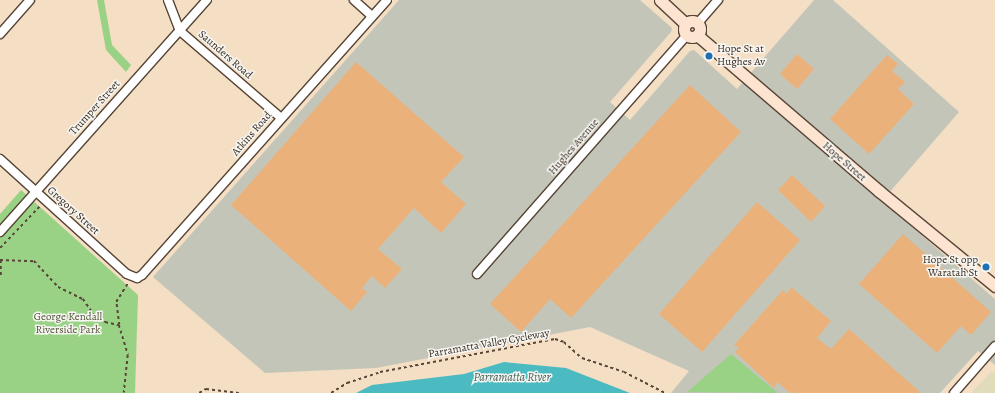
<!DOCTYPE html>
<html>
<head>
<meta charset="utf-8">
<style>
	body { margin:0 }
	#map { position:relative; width:995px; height:393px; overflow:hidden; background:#f4dec4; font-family:Alegreya,serif }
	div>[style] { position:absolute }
	.built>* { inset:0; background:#e0dcbb }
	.industrial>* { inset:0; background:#c4c5b9 }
	.green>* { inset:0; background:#9ad285 }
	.water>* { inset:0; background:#4cbbc1 }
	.building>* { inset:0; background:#ebb17a }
	.path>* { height:1.5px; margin-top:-0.75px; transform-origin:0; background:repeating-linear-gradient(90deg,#574537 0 3px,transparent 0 6px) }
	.roads { filter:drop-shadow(1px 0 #574537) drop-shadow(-1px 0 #574537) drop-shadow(0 1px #574537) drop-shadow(0 -1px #574537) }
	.street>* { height:8px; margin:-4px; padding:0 4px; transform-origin:4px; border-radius:4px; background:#fff }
	.secondary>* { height:11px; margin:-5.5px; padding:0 5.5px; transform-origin:5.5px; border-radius:5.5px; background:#fde4d1 }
	.secondary>.ring { margin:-5.5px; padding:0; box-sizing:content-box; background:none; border:11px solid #fde4d1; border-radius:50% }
	.dots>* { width:11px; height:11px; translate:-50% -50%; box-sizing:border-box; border:2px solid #f6f6f2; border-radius:50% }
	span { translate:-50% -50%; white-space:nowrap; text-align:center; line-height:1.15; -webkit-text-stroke:3px #f6f6f2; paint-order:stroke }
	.poi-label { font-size:11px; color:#3b2a1e }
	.left { translate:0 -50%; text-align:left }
	.right { translate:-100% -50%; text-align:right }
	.street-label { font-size:11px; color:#3b2a1e }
	.park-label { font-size:11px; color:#535438 }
	.water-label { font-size:12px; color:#415d57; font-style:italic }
</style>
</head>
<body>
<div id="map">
	<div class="built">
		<i style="clip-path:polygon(992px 371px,995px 374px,995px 393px,971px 393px)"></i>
	</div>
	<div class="industrial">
		<i style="clip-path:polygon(399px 0,640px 0,672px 28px,671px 32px,610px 102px,630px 120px,690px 51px,694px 50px,737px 89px,814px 0,833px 0,959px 112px,882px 201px,995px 299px,995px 365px,978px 351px,940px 393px,671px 393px,689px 371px,590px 327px,376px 368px,265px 373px,153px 277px)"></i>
	</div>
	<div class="green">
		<i style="clip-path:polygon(97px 0,104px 0,112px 45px,131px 65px,126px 72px,106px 50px)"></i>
		<i style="clip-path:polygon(21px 190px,138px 295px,135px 393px,0 393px,0 214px)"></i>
		<i style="clip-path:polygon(731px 354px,778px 393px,687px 392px)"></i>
	</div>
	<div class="water">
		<i style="clip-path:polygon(504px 362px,566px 368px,630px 393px,356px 393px,372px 385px,464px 374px)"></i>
	</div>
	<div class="building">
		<i style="clip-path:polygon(797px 54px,814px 69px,797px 89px,780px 74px)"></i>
		<i style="clip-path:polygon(887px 55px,898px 64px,892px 71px,905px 82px,898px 89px,914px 104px,869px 154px,830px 119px)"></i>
		<i style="clip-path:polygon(356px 62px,464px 157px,441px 182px,466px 204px,441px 233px,414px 208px,378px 249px,402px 269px,385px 288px,372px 276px,362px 288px,367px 292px,351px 311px,231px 205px)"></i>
		<i style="clip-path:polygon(690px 85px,741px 132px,571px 318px,550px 299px,521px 332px,490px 304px)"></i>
		<i style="clip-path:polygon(792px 175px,825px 206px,811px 222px,778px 190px)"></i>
		<i style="clip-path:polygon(757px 202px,800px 240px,702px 352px,659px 314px)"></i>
		<i style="clip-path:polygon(903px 234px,991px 312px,971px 335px,961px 326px,937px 353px,859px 284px)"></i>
		<i style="clip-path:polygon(791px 287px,831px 321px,817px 338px,831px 349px,849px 329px,921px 393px,790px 393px,777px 382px,774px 388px,735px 352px,739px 348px,734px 345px,783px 290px,787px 294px)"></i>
	</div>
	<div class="path">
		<i style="left:0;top:248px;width:58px;rotate:-46.4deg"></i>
		<i style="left:0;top:260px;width:34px;rotate:2deg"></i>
		<i style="left:34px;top:261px;width:35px;rotate:47deg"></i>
		<i style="left:58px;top:287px;width:28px;rotate:26deg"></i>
		<i style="left:83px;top:299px;width:19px;rotate:55deg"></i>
		<i style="left:94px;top:315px;width:13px;rotate:32deg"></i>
		<i style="left:105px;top:322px;width:14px;rotate:12deg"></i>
		<i style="left:119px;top:325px;width:31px;rotate:73deg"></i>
		<i style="left:128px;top:355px;width:38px;rotate:96deg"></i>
		<i style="left:1px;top:260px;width:17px;rotate:90deg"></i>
		<i style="left:119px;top:325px;width:23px;rotate:-97deg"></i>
		<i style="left:116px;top:302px;width:22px;rotate:-58deg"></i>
		<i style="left:199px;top:393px;width:8px;rotate:-30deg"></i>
		<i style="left:206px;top:389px;width:33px;rotate:7deg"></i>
		<i style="left:331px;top:393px;width:19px;rotate:-32deg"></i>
		<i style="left:347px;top:383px;width:35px;rotate:-18deg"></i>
		<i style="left:380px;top:372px;width:178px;rotate:-10.7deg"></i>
		<i style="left:555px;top:339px;width:9px;rotate:18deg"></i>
		<i style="left:564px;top:342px;width:24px;rotate:42deg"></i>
		<i style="left:582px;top:358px;width:44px;rotate:18.4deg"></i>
		<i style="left:624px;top:372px;width:46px;rotate:27.1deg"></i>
	</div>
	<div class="roads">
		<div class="street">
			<i style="left:168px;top:0;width:33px;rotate:69deg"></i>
			<i style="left:180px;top:31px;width:133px;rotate:40.7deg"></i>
			<i style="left:354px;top:0;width:24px;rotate:42deg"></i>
			<i style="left:697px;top:24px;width:32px;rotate:-49deg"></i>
			<i style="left:0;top:34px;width:45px;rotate:-48.6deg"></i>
			<i style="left:0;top:159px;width:171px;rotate:42.2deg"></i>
			<i style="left:127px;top:274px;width:11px;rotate:22deg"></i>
			<i style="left:137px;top:278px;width:6px;rotate:-31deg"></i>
			<i style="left:142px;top:275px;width:368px;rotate:-48.3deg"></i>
			<i style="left:0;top:232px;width:311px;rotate:-48.3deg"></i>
			<i style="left:477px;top:274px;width:318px;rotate:-48.7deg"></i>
			<i style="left:954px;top:393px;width:62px;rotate:-48.9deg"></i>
		</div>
		<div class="secondary">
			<i style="left:660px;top:0;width:35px;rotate:43deg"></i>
			<i class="ring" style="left:684px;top:21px;width:5px;height:5px"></i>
			<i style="left:697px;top:35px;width:240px;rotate:40.6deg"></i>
			<i style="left:879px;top:191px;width:150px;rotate:39.3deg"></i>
		</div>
	</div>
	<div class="dots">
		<i style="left:709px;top:56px;background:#1f6fb2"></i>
		<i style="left:986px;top:267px;background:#1f6fb2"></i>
	</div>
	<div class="poi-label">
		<span class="left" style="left:717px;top:56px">Hope St at<br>Hughes Av</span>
		<span class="right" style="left:978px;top:267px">Hope St opp<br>Waratah St</span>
	</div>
	<div class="street-label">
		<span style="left:225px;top:55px;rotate:41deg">Saunders Road</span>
		<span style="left:95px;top:108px;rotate:-48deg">Trumper Street</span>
		<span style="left:252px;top:134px;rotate:-49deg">Atkins Road</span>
		<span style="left:574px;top:147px;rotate:-49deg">Hughes Avenue</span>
		<span style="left:844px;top:162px;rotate:41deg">Hope Street</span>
		<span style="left:73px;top:211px;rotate:42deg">Gregory Street</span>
		<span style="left:489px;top:344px;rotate:-10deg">Parramatta Valley Cycleway</span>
	</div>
	<div class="park-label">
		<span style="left:68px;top:324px">George Kendall<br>Riverside Park</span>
	</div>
	<div class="water-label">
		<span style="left:512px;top:378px">Parramatta River</span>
	</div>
</div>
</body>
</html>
